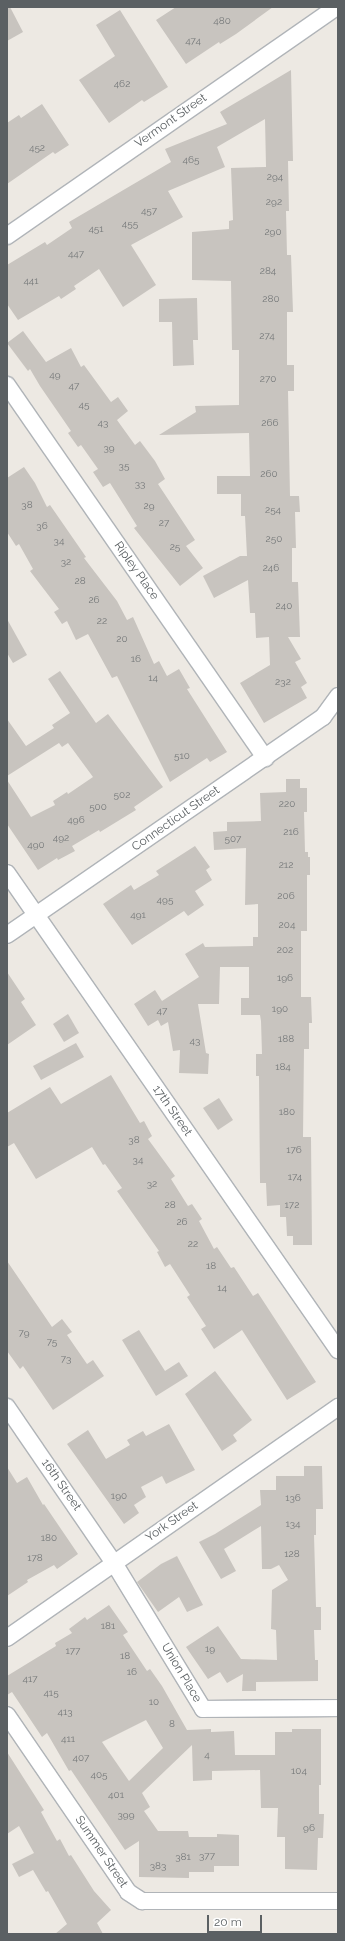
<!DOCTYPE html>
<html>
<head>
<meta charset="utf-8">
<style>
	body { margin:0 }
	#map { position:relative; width:345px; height:1941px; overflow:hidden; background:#ede9e3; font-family:Raleway,sans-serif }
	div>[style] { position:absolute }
	.building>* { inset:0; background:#c8c4bf }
	.roads { filter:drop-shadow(1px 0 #b0b4b8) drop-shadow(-1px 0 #b0b4b8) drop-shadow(0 1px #b0b4b8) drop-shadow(0 -1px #b0b4b8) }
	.street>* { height:16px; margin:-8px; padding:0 8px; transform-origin:8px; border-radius:8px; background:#fff }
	span { translate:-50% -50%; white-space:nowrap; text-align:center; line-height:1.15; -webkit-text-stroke:3.5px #fff; paint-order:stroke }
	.number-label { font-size:10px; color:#76797a }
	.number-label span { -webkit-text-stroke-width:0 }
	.street-label { font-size:12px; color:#5b6063 }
	.frame { position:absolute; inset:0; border:8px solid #5b6063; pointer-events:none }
	.scale { position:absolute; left:207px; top:1915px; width:55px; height:18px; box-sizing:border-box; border:2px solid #5b6063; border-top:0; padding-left:5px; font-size:12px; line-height:14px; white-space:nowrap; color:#5b6063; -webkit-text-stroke:3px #fff; paint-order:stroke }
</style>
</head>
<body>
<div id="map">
	<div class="building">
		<i style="clip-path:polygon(7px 7px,10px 7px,23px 32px,7px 41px)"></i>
		<i style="clip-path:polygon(176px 7px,273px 7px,236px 34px,220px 44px,219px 42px,186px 64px,156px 20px)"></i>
		<i style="clip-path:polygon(120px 10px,168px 87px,144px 102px,142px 100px,109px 123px,79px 80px,115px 56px,96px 25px)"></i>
		<i style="clip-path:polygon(291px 70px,293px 161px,288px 161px,289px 211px,286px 211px,287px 255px,291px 255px,293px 312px,287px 312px,287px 365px,294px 365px,294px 391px,288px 391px,290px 496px,299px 496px,300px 512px,295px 512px,296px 548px,292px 548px,292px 582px,298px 582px,300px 637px,288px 637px,301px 659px,295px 662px,307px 683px,301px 687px,307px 698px,264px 723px,240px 683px,270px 665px,269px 637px,256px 638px,255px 613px,250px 613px,248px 580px,214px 598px,203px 576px,240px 556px,247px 556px,245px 516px,241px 516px,241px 494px,217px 494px,217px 476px,250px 476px,249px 433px,159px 435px,196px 412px,195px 406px,239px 405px,239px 350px,232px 350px,231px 281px,192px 280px,192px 232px,229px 229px,229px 221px,233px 220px,231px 168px,266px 167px,265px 119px,217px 147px,225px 167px,168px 191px,183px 217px,131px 245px,156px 285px,123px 307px,99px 269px,74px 286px,76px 289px,61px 299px,59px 296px,18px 320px,7px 304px,7px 265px,45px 242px,47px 245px,72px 228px,69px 222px,171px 162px,165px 149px,227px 124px,220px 112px)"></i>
		<i style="clip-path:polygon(42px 104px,69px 145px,55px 154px,53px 152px,7px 184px,7px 123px,19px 115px,21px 118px)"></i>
		<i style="clip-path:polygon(197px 298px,198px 340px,193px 340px,194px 365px,173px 366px,172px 322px,159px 322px,159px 299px)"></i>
		<i style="clip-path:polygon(23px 331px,46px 362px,71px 348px,81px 367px,84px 365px,111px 402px,118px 397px,128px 411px,117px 420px,135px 445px,140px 441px,155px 461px,165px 479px,158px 484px,195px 540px,186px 546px,203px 568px,180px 586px,134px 528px,137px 526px,110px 483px,103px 487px,93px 472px,98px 469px,81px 445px,78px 447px,68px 433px,71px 431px,40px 386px,30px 369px,28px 371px,7px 343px)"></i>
		<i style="clip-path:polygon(24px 467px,35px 483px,47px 507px,50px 505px,86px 557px,84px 558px,117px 601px,127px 620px,133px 617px,154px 664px,159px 661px,167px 676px,179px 669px,190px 688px,187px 689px,227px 752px,210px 762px,207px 758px,170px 782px,117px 676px,112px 678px,88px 634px,76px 640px,67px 621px,62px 624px,54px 612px,59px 609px,30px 571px,33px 569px,19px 544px,16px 546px,7px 532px,7px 478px)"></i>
		<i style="clip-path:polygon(7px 619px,27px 655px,13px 663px,7px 653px)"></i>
		<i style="clip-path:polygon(60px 671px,96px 723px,108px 714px,163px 787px,134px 807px,136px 810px,100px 832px,99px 830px,72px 846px,75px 851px,58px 860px,57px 858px,38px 870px,7px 824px,7px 780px,31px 817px,55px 805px,53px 801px,67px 792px,68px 794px,93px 777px,68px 743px,62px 747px,59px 743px,7px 776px,7px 719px,26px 746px,54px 728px,52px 725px,70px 713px,48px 679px)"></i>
		<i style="clip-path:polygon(286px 779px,300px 779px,300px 788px,307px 788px,307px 812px,304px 812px,305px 852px,308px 852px,308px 857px,310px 857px,310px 875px,307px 875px,307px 931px,301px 931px,301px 997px,311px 997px,312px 1023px,309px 1023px,309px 1049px,304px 1049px,303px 1137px,311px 1137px,312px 1245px,293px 1245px,293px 1236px,287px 1236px,286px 1217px,280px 1217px,280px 1205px,267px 1206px,266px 1183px,260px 1183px,259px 1076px,256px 1076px,256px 1054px,262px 1054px,261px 1021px,260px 1015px,241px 1015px,241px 998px,249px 998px,249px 967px,220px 967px,219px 1004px,198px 1004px,206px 1053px,209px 1054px,208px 1074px,179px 1073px,180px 1050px,173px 1051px,168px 1022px,161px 1026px,158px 1020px,148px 1026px,134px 1004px,155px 990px,162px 1001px,199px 977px,185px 954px,203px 943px,205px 947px,253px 946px,253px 937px,258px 937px,258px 904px,245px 905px,246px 848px,214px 850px,213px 832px,227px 831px,227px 822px,261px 821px,260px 793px,286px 792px)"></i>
		<i style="clip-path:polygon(195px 846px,210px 867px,206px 870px,212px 880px,195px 891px,204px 905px,188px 916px,184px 911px,132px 945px,103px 904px,131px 885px,134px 890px,159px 875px,156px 871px)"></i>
		<i style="clip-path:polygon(7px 972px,25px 999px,21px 1002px,36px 1025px,7px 1045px)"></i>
		<i style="clip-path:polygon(68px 1014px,79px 1033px,64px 1042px,53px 1024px)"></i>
		<i style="clip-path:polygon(76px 1043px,84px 1057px,41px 1080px,33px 1066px)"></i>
		<i style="clip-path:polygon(111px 1075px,140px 1123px,144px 1121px,152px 1136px,148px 1139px,175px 1176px,171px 1179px,188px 1206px,192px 1204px,202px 1219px,199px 1221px,214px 1249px,217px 1247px,231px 1268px,234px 1267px,253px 1296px,258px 1293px,316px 1382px,287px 1400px,242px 1330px,214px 1349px,201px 1329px,206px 1326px,187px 1297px,190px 1295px,170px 1264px,165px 1267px,157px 1252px,159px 1251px,117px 1191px,122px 1188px,105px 1164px,103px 1165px,92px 1147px,36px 1179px,14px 1143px,7px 1147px,7px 1113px,50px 1087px,61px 1104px)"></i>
		<i style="clip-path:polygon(219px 1098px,233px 1120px,218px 1130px,203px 1108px)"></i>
		<i style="clip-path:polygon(7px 1261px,52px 1327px,62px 1319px,72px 1332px,67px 1335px,87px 1364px,93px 1360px,104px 1376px,53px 1410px,23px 1366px,20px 1369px,7px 1351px)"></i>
		<i style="clip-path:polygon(139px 1330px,165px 1371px,179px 1362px,188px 1376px,156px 1396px,122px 1340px)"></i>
		<i style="clip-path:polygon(215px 1371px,252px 1420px,233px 1435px,237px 1441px,222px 1451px,185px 1394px)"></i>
		<i style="clip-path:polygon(169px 1424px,195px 1470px,166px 1484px,162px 1476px,141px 1487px,146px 1497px,134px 1505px,139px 1513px,124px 1524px,67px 1444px,88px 1430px,106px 1459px,130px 1445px,127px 1440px,143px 1431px,146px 1436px)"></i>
		<i style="clip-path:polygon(304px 1466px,322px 1466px,323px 1509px,316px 1509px,316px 1535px,314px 1535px,316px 1607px,321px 1607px,321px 1630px,314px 1630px,315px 1660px,318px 1660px,318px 1681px,256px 1682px,256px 1691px,242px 1691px,243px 1674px,227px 1683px,220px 1672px,208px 1679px,186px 1647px,218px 1626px,241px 1659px,277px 1660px,276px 1630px,271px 1629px,272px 1590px,288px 1580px,279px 1565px,271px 1569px,262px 1569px,261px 1526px,224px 1549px,236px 1571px,221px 1579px,199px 1542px,215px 1534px,261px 1505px,260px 1490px,276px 1490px,276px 1476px,304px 1476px)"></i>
		<i style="clip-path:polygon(7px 1467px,17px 1483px,27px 1477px,43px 1505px,44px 1504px,78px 1554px,57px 1569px,54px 1565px,27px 1580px,28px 1582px,7px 1596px)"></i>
		<i style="clip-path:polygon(177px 1556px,203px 1605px,187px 1612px,179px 1597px,158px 1612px,137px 1582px,161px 1564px)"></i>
		<i style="clip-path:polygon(evenodd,109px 1605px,128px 1632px,123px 1635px,147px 1671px,150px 1669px,162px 1686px,187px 1730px,211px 1729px,211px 1732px,234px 1731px,235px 1755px,275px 1755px,275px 1732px,292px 1732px,292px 1729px,321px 1729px,321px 1785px,319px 1785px,319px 1814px,324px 1814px,323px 1838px,318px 1838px,317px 1870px,285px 1869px,285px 1837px,277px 1837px,278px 1808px,261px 1808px,260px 1770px,212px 1771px,212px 1780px,193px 1781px,192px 1745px,142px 1793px,150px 1807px,144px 1811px,158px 1831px,188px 1831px,189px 1837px,217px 1837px,217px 1834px,239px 1835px,239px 1866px,214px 1866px,214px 1872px,189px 1872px,189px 1878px,139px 1877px,139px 1841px,125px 1850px,71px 1770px,69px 1771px,47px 1733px,42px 1737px,12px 1692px,7px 1695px,7px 1676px,56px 1646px,55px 1643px,72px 1633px,69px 1629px,85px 1617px,87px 1620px,109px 1605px,146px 1720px,163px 1748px,129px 1781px,102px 1742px,146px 1720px)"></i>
		<i style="clip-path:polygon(7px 1752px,44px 1810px,41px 1812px,57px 1841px,60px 1839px,69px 1856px,71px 1855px,94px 1891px,111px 1910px,97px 1923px,103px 1934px,55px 1934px,67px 1924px,48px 1891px,46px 1892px,33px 1870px,19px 1877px,12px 1864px,34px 1853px,19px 1826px,7px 1834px)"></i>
	</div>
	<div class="roads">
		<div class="street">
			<i style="left:7px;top:236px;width:401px;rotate:-34.8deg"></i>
			<i style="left:7px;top:385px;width:454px;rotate:55.3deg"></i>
			<i style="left:7px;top:873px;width:581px;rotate:55.24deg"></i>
			<i style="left:7px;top:935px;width:384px;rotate:-34.6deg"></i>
			<i style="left:323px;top:717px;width:26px;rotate:-54deg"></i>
			<i style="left:7px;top:1407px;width:189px;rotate:55.6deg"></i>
			<i style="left:114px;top:1563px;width:171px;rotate:58.6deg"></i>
			<i style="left:203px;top:1709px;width:135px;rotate:-0.4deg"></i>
			<i style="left:7px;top:1638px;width:404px;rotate:-34.9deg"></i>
			<i style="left:7px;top:1715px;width:214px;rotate:55.6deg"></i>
			<i style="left:128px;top:1892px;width:17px;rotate:33deg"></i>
			<i style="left:142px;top:1901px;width:196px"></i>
		</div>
	</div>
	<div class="number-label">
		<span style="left:222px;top:21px">480</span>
		<span style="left:193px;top:41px">474</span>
		<span style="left:122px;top:84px">462</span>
		<span style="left:37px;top:148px">452</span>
		<span style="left:191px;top:160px">465</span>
		<span style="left:275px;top:177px">294</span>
		<span style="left:274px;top:202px">292</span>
		<span style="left:149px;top:211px">457</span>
		<span style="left:130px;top:224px">455</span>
		<span style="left:96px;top:229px">451</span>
		<span style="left:273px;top:232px">290</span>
		<span style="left:76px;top:254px">447</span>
		<span style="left:268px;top:271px">284</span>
		<span style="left:31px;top:281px">441</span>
		<span style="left:271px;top:299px">280</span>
		<span style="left:267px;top:336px">274</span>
		<span style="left:55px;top:375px">49</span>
		<span style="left:268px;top:379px">270</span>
		<span style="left:74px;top:386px">47</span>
		<span style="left:84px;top:405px">45</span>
		<span style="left:103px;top:423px">43</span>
		<span style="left:270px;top:423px">266</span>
		<span style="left:109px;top:448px">39</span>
		<span style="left:124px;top:466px">35</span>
		<span style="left:269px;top:474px">260</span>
		<span style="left:140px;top:484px">33</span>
		<span style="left:27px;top:505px">38</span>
		<span style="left:149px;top:506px">29</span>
		<span style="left:273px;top:510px">254</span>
		<span style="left:164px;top:523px">27</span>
		<span style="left:42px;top:526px">36</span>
		<span style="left:274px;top:539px">250</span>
		<span style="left:59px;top:541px">34</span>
		<span style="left:175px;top:547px">25</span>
		<span style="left:66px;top:562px">32</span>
		<span style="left:271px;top:568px">246</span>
		<span style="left:80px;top:581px">28</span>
		<span style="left:94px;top:600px">26</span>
		<span style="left:284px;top:606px">240</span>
		<span style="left:102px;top:621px">22</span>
		<span style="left:122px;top:639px">20</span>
		<span style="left:136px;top:659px">16</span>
		<span style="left:153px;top:678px">14</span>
		<span style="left:283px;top:682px">232</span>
		<span style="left:182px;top:756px">510</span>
		<span style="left:122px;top:795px">502</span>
		<span style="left:287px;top:804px">220</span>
		<span style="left:98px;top:807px">500</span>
		<span style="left:76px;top:820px">496</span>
		<span style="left:291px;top:832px">216</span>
		<span style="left:61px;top:838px">492</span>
		<span style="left:233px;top:839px">507</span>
		<span style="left:36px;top:845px">490</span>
		<span style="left:286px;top:865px">212</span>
		<span style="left:286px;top:896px">206</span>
		<span style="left:165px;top:900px">495</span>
		<span style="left:138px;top:915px">491</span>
		<span style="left:287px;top:925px">204</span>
		<span style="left:285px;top:950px">202</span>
		<span style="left:285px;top:978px">196</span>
		<span style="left:280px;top:1009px">190</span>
		<span style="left:162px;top:1011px">47</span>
		<span style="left:286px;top:1039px">188</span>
		<span style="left:195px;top:1041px">43</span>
		<span style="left:283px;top:1067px">184</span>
		<span style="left:287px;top:1112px">180</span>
		<span style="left:134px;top:1140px">38</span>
		<span style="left:294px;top:1150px">176</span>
		<span style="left:138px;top:1160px">34</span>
		<span style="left:295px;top:1177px">174</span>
		<span style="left:152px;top:1184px">32</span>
		<span style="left:170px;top:1205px">28</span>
		<span style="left:292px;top:1205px">172</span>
		<span style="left:182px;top:1222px">26</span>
		<span style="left:193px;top:1244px">22</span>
		<span style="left:211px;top:1266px">18</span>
		<span style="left:222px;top:1288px">14</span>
		<span style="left:24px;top:1333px">79</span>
		<span style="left:52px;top:1342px">75</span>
		<span style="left:66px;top:1359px">73</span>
		<span style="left:119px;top:1496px">190</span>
		<span style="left:293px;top:1498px">136</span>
		<span style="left:293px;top:1524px">134</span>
		<span style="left:49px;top:1538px">180</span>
		<span style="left:292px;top:1554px">128</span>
		<span style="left:35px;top:1558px">178</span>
		<span style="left:108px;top:1626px">181</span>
		<span style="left:210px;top:1649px">19</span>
		<span style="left:73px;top:1651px">177</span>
		<span style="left:125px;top:1656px">18</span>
		<span style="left:132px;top:1672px">16</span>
		<span style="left:30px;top:1679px">417</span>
		<span style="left:51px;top:1693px">415</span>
		<span style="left:154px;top:1702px">10</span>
		<span style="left:65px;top:1712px">413</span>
		<span style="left:172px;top:1724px">8</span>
		<span style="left:68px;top:1739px">411</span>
		<span style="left:207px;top:1755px">4</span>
		<span style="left:81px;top:1758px">407</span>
		<span style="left:299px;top:1771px">104</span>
		<span style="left:99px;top:1775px">405</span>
		<span style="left:116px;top:1795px">401</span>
		<span style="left:126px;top:1815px">399</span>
		<span style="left:309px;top:1828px">96</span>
		<span style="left:207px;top:1856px">377</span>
		<span style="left:183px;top:1857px">381</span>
		<span style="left:158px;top:1866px">383</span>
	</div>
	<div class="street-label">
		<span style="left:171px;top:121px;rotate:-35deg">Vermont Street</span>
		<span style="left:136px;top:571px;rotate:55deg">Ripley Place</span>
		<span style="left:176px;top:819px;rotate:-35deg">Connecticut Street</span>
		<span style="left:172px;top:1111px;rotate:55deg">17th Street</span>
		<span style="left:61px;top:1485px;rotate:55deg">16th Street</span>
		<span style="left:172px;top:1522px;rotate:-35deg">York Street</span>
		<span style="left:181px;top:1673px;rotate:59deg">Union Place</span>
		<span style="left:101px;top:1852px;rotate:56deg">Summer Street</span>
	</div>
	<div class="frame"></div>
	<div class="scale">20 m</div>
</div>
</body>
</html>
